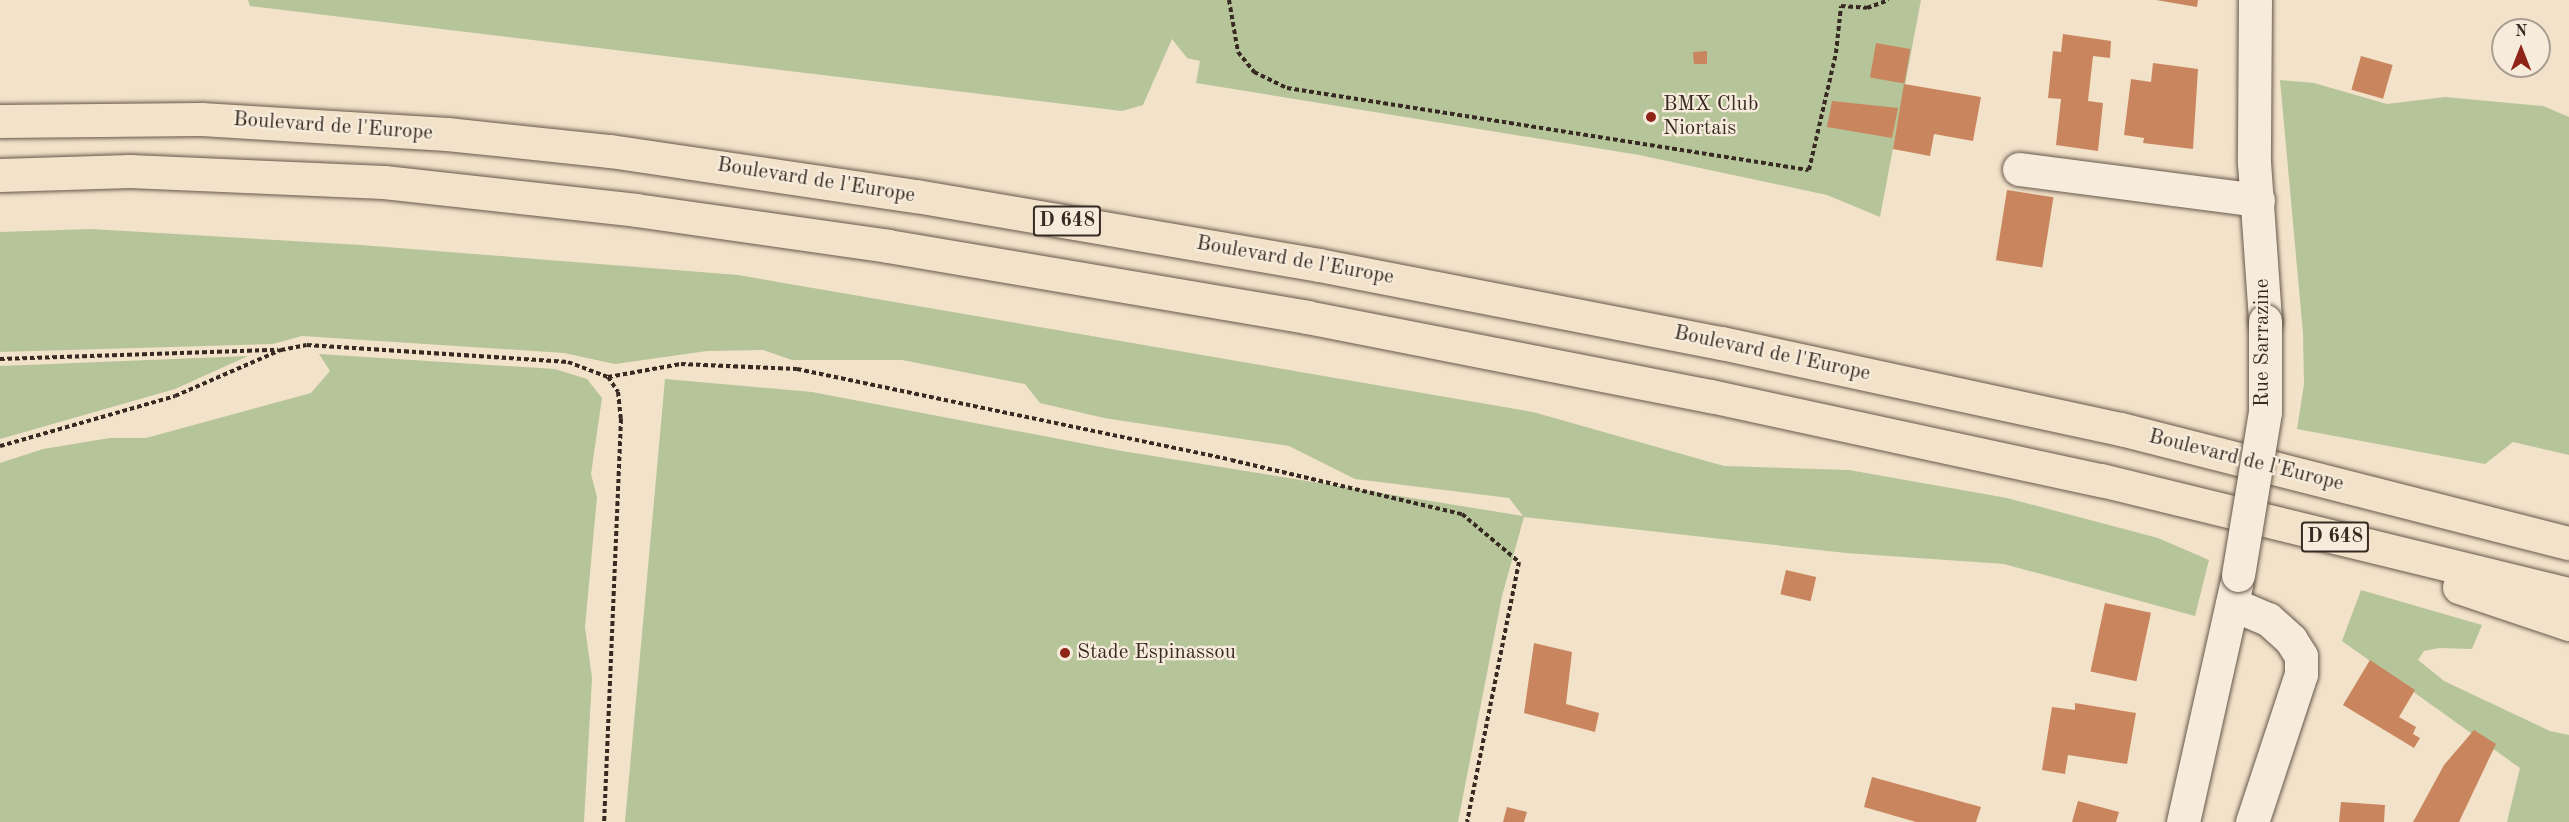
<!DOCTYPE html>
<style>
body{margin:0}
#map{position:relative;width:2569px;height:822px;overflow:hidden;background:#f2e2c9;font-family:"Old Standard TT",serif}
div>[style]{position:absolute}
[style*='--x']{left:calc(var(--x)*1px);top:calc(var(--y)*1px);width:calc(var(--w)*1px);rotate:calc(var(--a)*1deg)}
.green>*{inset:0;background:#b6c49a}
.building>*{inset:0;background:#c9865e;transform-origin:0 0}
.path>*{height:4px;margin-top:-2px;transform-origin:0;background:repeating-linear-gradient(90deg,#372a22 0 4.5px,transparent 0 7.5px)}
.roads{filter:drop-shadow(0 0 2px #66584c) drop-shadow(0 0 2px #66584c)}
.minor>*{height:33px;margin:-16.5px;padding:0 16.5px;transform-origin:16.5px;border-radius:16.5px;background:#f7ecdc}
.highway>*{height:33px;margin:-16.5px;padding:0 16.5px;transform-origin:16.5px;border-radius:16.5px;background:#f2e2c9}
.bridges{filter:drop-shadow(0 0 2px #66584c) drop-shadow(0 0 2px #66584c)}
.minor-bridge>*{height:33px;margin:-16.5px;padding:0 16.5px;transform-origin:16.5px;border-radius:16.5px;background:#f7ecdc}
.dots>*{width:16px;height:16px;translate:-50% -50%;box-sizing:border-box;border:3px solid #f7ecdc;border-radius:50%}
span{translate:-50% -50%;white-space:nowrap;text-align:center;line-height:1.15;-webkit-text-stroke:4.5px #f7ecdc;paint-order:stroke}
.shield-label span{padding:2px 4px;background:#f7ecdc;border:2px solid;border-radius:4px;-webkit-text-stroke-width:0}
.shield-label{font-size:20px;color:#372a22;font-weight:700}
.poi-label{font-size:21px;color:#372a22}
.left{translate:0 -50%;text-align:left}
.street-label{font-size:21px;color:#372a22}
.north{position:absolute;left:2491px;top:18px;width:60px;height:60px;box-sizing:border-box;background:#f7ecdc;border:2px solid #aa9e92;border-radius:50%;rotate:0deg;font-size:16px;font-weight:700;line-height:24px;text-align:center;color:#372a22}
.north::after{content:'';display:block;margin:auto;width:21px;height:27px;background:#8f2418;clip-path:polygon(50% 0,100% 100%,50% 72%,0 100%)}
</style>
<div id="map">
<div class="green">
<div style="clip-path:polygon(248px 0,1921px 0,1880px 217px,1827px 195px,1639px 155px,1196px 83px,1200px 61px,1187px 58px,1172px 39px,1143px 105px,1122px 111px,250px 6px)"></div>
<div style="clip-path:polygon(2280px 80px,2314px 83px,2387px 104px,2445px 97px,2543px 106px,2569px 117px,2569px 455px,2513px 442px,2485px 464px,2297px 429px,2304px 384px,2303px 333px)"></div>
<div style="clip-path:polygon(91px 229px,361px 245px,738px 275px,1533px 412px,1724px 466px,1849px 470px,2007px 498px,2158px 538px,2209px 560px,2195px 616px,2004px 564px,1846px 553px,1524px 517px,1502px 596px,1458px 822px,625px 822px,665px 379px,812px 392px,1122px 451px,1523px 516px,1509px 498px,1355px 479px,1289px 446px,1104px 418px,1040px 403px,1025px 384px,902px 360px,792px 360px,763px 350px,707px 351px,615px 364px,564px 353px,302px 336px,273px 344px,0 352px,0 232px)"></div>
<div style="clip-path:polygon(319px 354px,555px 369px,587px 379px,602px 398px,591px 474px,597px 497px,585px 627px,592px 678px,584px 822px,0 822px,0 463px,43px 449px,110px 438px,146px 438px,311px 393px,330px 371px)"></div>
<div style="clip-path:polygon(248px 356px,175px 389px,0 439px,0 366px)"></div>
<div style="clip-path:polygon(2361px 590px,2482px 625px,2472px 649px,2439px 648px,2424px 651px,2418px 660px,2444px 681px,2550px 731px,2569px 735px,2569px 822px,2507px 822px,2520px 768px,2342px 641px)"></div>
</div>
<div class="building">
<div style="clip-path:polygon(2156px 0,2198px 0,2197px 7px)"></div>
<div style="clip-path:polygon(2063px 34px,2111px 41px,2110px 58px,2093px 56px,2088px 101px,2103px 103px,2098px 151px,2056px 145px,2061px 99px,2048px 98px,2053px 51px,2061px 52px)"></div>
<div style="left:1876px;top:43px;width:35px;height:35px;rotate:10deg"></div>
<div style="clip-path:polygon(1707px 51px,1707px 64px,1694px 64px,1693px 52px)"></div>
<div style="left:2361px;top:56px;width:33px;height:35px;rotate:16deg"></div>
<div style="clip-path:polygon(2153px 63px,2198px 69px,2193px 149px,2143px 143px,2144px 138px,2124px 135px,2131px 79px,2151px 82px)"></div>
<div style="clip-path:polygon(1904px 84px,1981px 97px,1973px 141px,1934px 134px,1930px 156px,1893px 149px)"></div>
<div style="clip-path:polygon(1832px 101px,1898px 108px,1892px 138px,1827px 127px)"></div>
<div style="left:2007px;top:190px;width:47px;height:71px;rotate:9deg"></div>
<div style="left:1786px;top:570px;width:31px;height:25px;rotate:13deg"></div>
<div style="left:2105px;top:603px;width:47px;height:70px;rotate:12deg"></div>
<div style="clip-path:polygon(1534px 643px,1572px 652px,1566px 704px,1599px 713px,1595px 732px,1524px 713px)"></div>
<div style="clip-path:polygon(2370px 660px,2415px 690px,2399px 717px,2416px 727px,2413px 734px,2420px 738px,2414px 748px,2343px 705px)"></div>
<div style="clip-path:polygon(2075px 703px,2136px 713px,2127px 764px,2068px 755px,2065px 774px,2042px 770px,2052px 707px,2075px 710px)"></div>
<div style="clip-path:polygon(2474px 730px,2496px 744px,2459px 822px,2413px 822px,2444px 765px)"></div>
<div style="clip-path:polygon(1872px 777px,1981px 807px,1976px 822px,1916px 822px,1864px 807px)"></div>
<div style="clip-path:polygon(2078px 801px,2119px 812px,2116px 822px,2072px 822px)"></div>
<div style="clip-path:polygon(2341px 802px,2385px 805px,2384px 822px,2339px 822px)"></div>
<div style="clip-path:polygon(1507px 807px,1527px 812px,1524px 822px,1503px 822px)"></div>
</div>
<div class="path">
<div style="--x:1229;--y:0;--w:53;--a:80.2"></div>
<div style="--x:1238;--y:52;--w:26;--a:51"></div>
<div style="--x:1254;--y:72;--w:37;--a:26"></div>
<div style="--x:1287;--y:88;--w:528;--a:8.93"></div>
<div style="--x:1809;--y:170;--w:120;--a:-77"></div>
<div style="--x:1836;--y:53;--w:47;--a:-83.9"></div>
<div style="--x:1841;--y:6;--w:26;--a:4"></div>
<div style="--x:1867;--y:8;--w:23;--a:-20"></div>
<div style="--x:0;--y:359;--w:278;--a:-1.9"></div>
<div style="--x:608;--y:377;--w:74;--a:-10.1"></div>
<div style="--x:681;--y:364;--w:116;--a:2.5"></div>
<div style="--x:797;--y:369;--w:443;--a:11.8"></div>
<div style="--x:1231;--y:460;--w:237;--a:13.2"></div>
<div style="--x:1462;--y:514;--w:75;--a:40.1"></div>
<div style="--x:1519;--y:562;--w:265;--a:101.3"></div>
<div style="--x:0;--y:446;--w:182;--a:-15.9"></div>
<div style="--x:175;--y:396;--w:116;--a:-23.5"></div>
<div style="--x:281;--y:350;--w:26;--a:-11"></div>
<div style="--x:307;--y:345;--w:262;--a:3.7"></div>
<div style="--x:568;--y:362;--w:43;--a:20.6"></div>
<div style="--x:608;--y:377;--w:18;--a:56"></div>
<div style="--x:618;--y:392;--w:27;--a:84"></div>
<div style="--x:621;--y:419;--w:403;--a:92.4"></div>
</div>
<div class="roads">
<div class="minor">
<div style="--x:2255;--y:0;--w:162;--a:90.4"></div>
<div style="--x:2254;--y:162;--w:159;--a:86"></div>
<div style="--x:2019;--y:169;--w:241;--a:7.4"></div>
<div style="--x:2232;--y:604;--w:39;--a:23"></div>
<div style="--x:2268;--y:619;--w:31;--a:42"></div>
<div style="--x:2291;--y:640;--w:19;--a:58"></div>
<div style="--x:2301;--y:656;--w:18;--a:90"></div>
<div style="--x:2301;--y:674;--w:156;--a:108.3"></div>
<div style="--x:2183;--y:822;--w:244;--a:-77.4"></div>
</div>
<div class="highway">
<div style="--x:0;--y:121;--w:201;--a:-0.6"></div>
<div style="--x:201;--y:119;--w:246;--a:3.5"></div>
<div style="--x:447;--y:134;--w:164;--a:6"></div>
<div style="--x:610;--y:151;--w:309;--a:8.4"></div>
<div style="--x:916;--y:196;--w:409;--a:9.7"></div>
<div style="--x:1319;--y:265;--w:410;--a:11"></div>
<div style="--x:1722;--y:343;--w:408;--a:12.2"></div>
<div style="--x:2121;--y:429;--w:462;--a:14.3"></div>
<div style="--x:0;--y:175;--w:130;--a:-1.8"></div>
<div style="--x:130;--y:171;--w:254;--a:2.5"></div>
<div style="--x:384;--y:182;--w:254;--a:6.3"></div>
<div style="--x:636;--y:210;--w:255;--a:8.1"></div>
<div style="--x:888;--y:246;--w:425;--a:9.6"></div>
<div style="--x:1307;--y:317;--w:412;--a:11.1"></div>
<div style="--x:1711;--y:396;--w:399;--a:12.2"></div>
<div style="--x:2101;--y:480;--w:482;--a:13.7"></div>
<div style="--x:2459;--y:587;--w:116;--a:18.6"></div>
</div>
</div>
<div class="bridges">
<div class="minor-bridge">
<div style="--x:2238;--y:575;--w:165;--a:-80.6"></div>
<div style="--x:2265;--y:412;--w:91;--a:-90"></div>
</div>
</div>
<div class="dots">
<div style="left:1651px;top:117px;background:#8f2418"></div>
<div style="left:1065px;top:653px;background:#8f2418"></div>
</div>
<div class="shield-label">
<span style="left:1067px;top:221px">D 648</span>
<span style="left:2335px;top:537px">D 648</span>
</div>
<div class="poi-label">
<span class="left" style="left:1663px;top:117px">BMX Club<br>Niortais</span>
<span class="left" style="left:1077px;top:653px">Stade Espinassou</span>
</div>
<div class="street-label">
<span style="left:333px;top:127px;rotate:4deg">Boulevard de l'Europe</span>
<span style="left:816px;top:181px;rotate:9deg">Boulevard de l'Europe</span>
<span style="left:1295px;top:261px;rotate:10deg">Boulevard de l'Europe</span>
<span style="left:2263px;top:343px;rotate:-90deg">Rue Sarrazine</span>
<span style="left:1772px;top:354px;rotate:12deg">Boulevard de l'Europe</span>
<span style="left:2246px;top:461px;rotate:14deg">Boulevard de l'Europe</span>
</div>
<div class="north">N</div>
</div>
